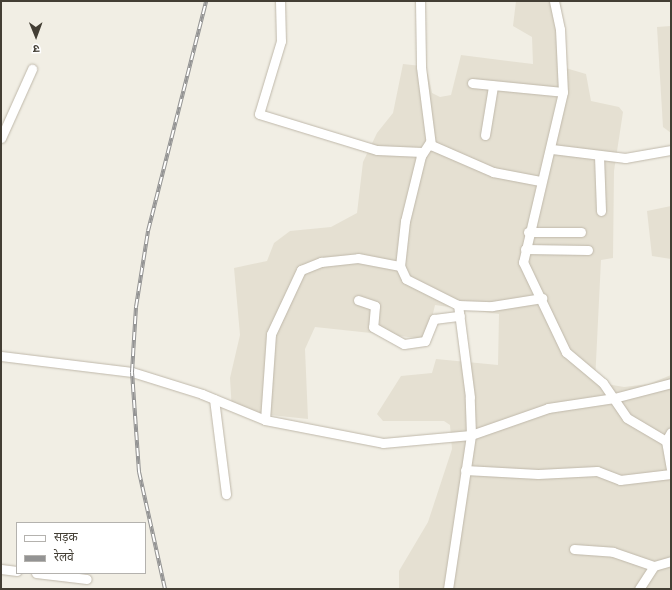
<!DOCTYPE html>
<meta charset="utf-8">
<style>
body{margin:0}
#map{position:relative;width:672px;height:590px;overflow:hidden;background:#f1eee4;font-family:Karla,"Noto Sans Devanagari",sans-serif}
div>[style]{position:absolute}
[style*='--x']{left:calc(var(--x)*1px);top:calc(var(--y)*1px);width:calc(var(--w)*1px);rotate:calc(var(--a)*1deg)}
.residential>*{inset:0;background:#e5e0d2}
.roads{filter:drop-shadow(0 0 1px #bfb8aa) drop-shadow(0 0 1px #bfb8aa)}
.minor>*{height:9px;margin:-4.5px;padding:0 4.5px;transform-origin:4.5px;border-radius:4.5px;background:#fff}
.rail>*{height:4px;margin-top:-2px;transform-origin:0;background:repeating-linear-gradient(90deg,#fff 0 8px,#939393 0 16px);box-sizing:border-box;border-block:1px solid #939393}
span{translate:-50% -50%;white-space:nowrap;text-align:center;line-height:1.15;-webkit-text-stroke:3.5px #fff;paint-order:stroke}
.frame{position:absolute;inset:0;border:2px solid #433e34;pointer-events:none}
.legend{position:absolute;left:16px;top:522px;width:130px;height:52px;box-sizing:border-box;background:#fff;border:1px solid #b4b2ae;margin:0;padding:5px 7px;list-style:none;font-size:12px;color:#433e34}
.legend li{display:flex;align-items:center;gap:8px;height:20px}
.legend b{width:20px;border:1px solid #b4b2ae}
.north{position:absolute;left:16px;top:16px;width:40px;height:40px;-webkit-text-stroke:3px #fff;paint-order:stroke;rotate:179deg;font-size:11px;font-weight:700;line-height:16px;text-align:center;color:#433e34}
.north::after{content:'';display:block;margin:auto;width:14px;height:18px;background:#433e34;clip-path:polygon(50% 0,100% 100%,50% 72%,0 100%)}
</style>
<div id="map">
<div class="residential">
<div style="clip-path:polygon(516px 1px,557px 1px,562px 67px,586px 74px,591px 101px,619px 107px,623px 112px,614px 171px,613px 258px,601px 260px,595px 382px,624px 387px,649px 384px,671px 375px,671px 589px,399px 589px,399px 571px,428px 522px,452px 449px,450px 425px,444px 421px,383px 421px,377px 414px,401px 376px,432px 373px,436px 359px,498px 365px,499px 314px,435px 305px,427px 339px,315px 327px,305px 349px,308px 419px,232px 411px,230px 378px,240px 335px,234px 268px,267px 261px,274px 243px,290px 231px,331px 227px,357px 213px,363px 162px,377px 133px,393px 113px,403px 64px,421px 66px,428px 74px,432px 93px,440px 97px,451px 95px,461px 55px,533px 64px,532px 37px,513px 26px)"></div>
<div style="clip-path:polygon(671px 26px,671px 133px,663px 127px,657px 27px)"></div>
<div style="clip-path:polygon(671px 206px,671px 259px,652px 256px,647px 211px)"></div>
</div>
<div class="roads">
<div class="minor">
<div style="--x:280;--y:1;--w:40;--a:88.6"></div>
<div style="--x:281;--y:41;--w:76;--a:106.8"></div>
<div style="--x:259;--y:114;--w:123;--a:17"></div>
<div style="--x:377;--y:150;--w:45;--a:2.5"></div>
<div style="--x:420;--y:1;--w:66;--a:89.1"></div>
<div style="--x:421;--y:67;--w:79;--a:82.7"></div>
<div style="--x:431;--y:145;--w:68;--a:23.5"></div>
<div style="--x:493;--y:172;--w:48;--a:10.8"></div>
<div style="--x:554;--y:1;--w:29;--a:78"></div>
<div style="--x:560;--y:29;--w:63;--a:87.3"></div>
<div style="--x:563;--y:92;--w:175;--a:103.2"></div>
<div style="--x:523;--y:262;--w:100;--a:64.5"></div>
<div style="--x:566;--y:352;--w:48;--a:40"></div>
<div style="--x:603;--y:383;--w:42;--a:55.6"></div>
<div style="--x:627;--y:418;--w:45;--a:30.5"></div>
<div style="--x:666;--y:441;--w:28;--a:80"></div>
<div style="--x:472;--y:83;--w:91;--a:5.6"></div>
<div style="--x:485;--y:135;--w:50;--a:-80.7"></div>
<div style="--x:1;--y:138;--w:76;--a:-65.8"></div>
<div style="--x:430;--y:142;--w:17;--a:123"></div>
<div style="--x:421;--y:156;--w:67;--a:103.8"></div>
<div style="--x:405;--y:221;--w:45;--a:96.3"></div>
<div style="--x:400;--y:266;--w:14;--a:65"></div>
<div style="--x:406;--y:279;--w:58;--a:26.6"></div>
<div style="--x:458;--y:305;--w:34;--a:2"></div>
<div style="--x:492;--y:306;--w:51;--a:-9.1"></div>
<div style="--x:552;--y:149;--w:74;--a:7"></div>
<div style="--x:625;--y:158;--w:47;--a:-9.9"></div>
<div style="--x:599;--y:156;--w:55;--a:87.9"></div>
<div style="--x:528;--y:232;--w:53;--a:0"></div>
<div style="--x:525;--y:249;--w:63;--a:0.9"></div>
<div style="--x:358;--y:300;--w:18;--a:19"></div>
<div style="--x:375;--y:306;--w:21;--a:95"></div>
<div style="--x:373;--y:327;--w:35;--a:29"></div>
<div style="--x:404;--y:344;--w:21;--a:-8"></div>
<div style="--x:425;--y:341;--w:24;--a:-68"></div>
<div style="--x:434;--y:319;--w:26;--a:-7"></div>
<div style="--x:1;--y:356;--w:132;--a:7"></div>
<div style="--x:132;--y:372;--w:73;--a:17.4"></div>
<div style="--x:202;--y:394;--w:68;--a:22.4"></div>
<div style="--x:265;--y:420;--w:120;--a:11"></div>
<div style="--x:383;--y:443;--w:88;--a:-5.2"></div>
<div style="--x:471;--y:435;--w:82;--a:-19.3"></div>
<div style="--x:548;--y:408;--w:67;--a:-8.6"></div>
<div style="--x:614;--y:398;--w:59;--a:-14.7"></div>
<div style="--x:214;--y:399;--w:96;--a:82.8"></div>
<div style="--x:265;--y:420;--w:86;--a:-86"></div>
<div style="--x:271;--y:334;--w:71;--a:-64.9"></div>
<div style="--x:301;--y:270;--w:22;--a:-22"></div>
<div style="--x:321;--y:262;--w:37;--a:-6"></div>
<div style="--x:358;--y:258;--w:43;--a:10.8"></div>
<div style="--x:666;--y:441;--w:10;--a:-61"></div>
<div style="--x:465;--y:470;--w:73;--a:3.1"></div>
<div style="--x:538;--y:474;--w:59;--a:-2.9"></div>
<div style="--x:597;--y:471;--w:25;--a:21"></div>
<div style="--x:620;--y:480;--w:51;--a:-6.7"></div>
<div style="--x:574;--y:549;--w:39;--a:4"></div>
<div style="--x:613;--y:552;--w:43;--a:18.9"></div>
<div style="--x:1;--y:569;--w:16;--a:7"></div>
<div style="--x:36;--y:573;--w:51;--a:6.7"></div>
<div style="--x:448;--y:589;--w:156;--a:-81.5"></div>
<div style="--x:471;--y:435;--w:38;--a:-92"></div>
<div style="--x:470;--y:397;--w:93;--a:-97.4"></div>
<div style="--x:639;--y:589;--w:27;--a:-57"></div>
<div style="--x:654;--y:566;--w:18;--a:-16"></div>
</div>
</div>
<div class="rail">
<div style="--x:165;--y:589;--w:120;--a:-102.5"></div>
<div style="--x:139;--y:472;--w:100;--a:-94"></div>
<div style="--x:132;--y:372;--w:65;--a:-86.5"></div>
<div style="--x:136;--y:307;--w:77;--a:-81"></div>
<div style="--x:148;--y:231;--w:237;--a:-75.8"></div>
</div>
<div class="frame"></div>
<ul class="legend">
<li><b style="height:5px;background:#fff"></b>सड़क</li>
<li><b style="height:5px;background:#939393"></b>रेलवे</li>
</ul>
<div class="north">उ</div>
</div>
